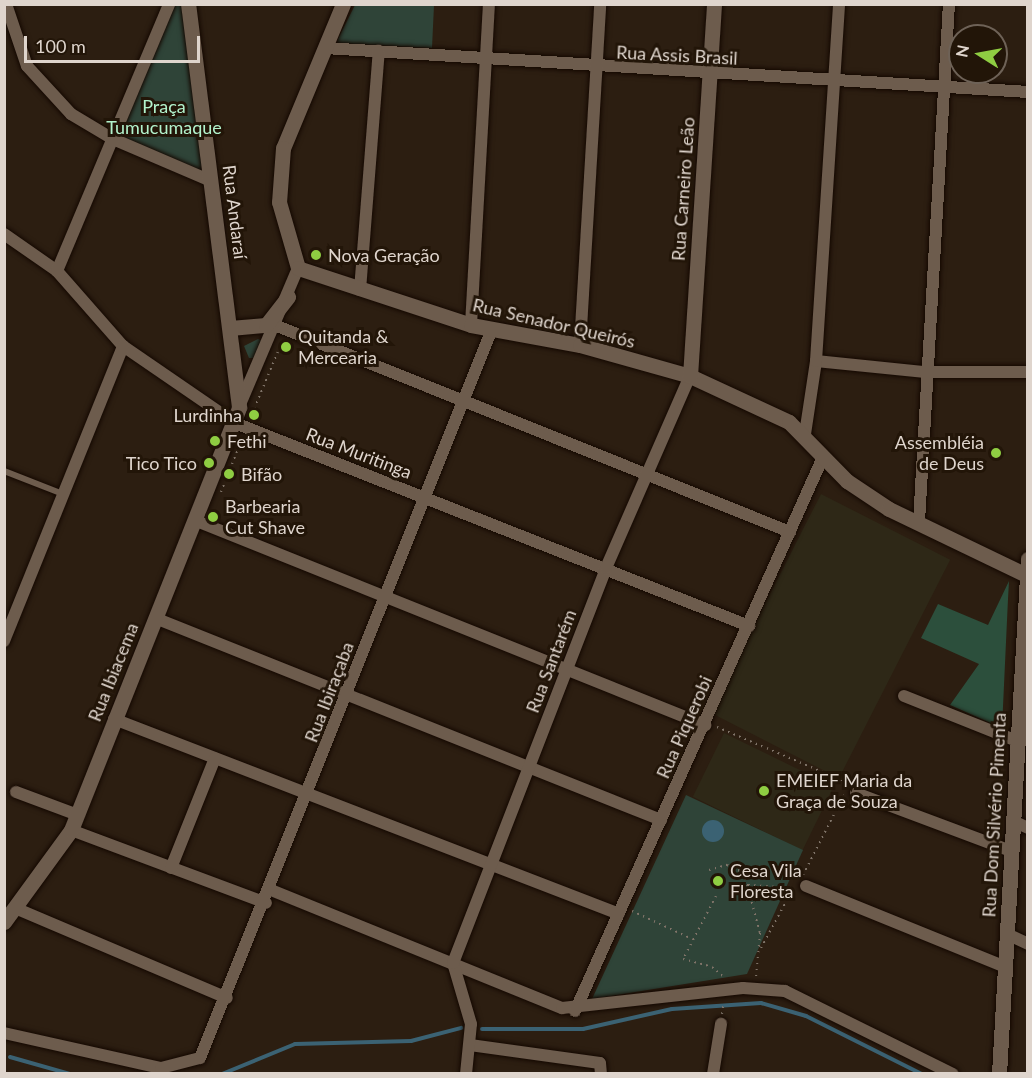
<!DOCTYPE html>
<meta charset="utf-8">
<style>
body{margin:0}
#map{position:relative;width:1032px;height:1078px;overflow:hidden;background:#2c1e11;font-family:Lato,sans-serif}
div>[style]{position:absolute}
[style*='--x']{left:calc(var(--x)*1px);top:calc(var(--y)*1px);width:calc(var(--w)*1px);rotate:calc(var(--a)*1deg)}
.education>*{inset:0;background:#2e2817;transform-origin:0 0}
.green>*{inset:0;background:#2f4438}
.forest>*{inset:0;background:#2c4f3c}
.water>*{inset:0;background:#3b6273}
.round{border-radius:50%}
.stream>*{height:4px;margin:-2px;padding:0 2px;transform-origin:2px;border-radius:2px;background:#3b6273}
.path>*{height:2px;margin-top:-1px;transform-origin:0;background:repeating-linear-gradient(90deg,#807469 0 1.5px,transparent 0 6px)}
.roads{filter:drop-shadow(0 0 2px #140800) drop-shadow(0 0 2px #140800)}
.service>*{height:6px;margin:-3px;padding:0 3px;transform-origin:3px;border-radius:3px;background:#6d5c4d}
.minor>*{height:12px;margin:-6px;padding:0 6px;transform-origin:6px;border-radius:6px;background:#6d5c4d}
.tertiary>*{height:15px;margin:-7.5px;padding:0 7.5px;transform-origin:7.5px;border-radius:7.5px;background:#6d5c4d}
.dots>*{width:16px;height:16px;translate:-50% -50%;box-sizing:border-box;border:3px solid #221508;border-radius:50%}
span{translate:-50% -50%;white-space:nowrap;text-align:center;line-height:1.15;-webkit-text-stroke:6px #221508;paint-order:stroke}
.street-label{font-size:18px;color:#dfd5cd}
.park-label{font-size:18px;color:#b2f2cc}
.poi-label{font-size:18px;color:#dfd5cd}
.left{translate:0 -50%;text-align:left}
.right{translate:-100% -50%;text-align:right}
.frame{position:absolute;inset:0;border:6px solid #dfd5cd;pointer-events:none}
.north{position:absolute;left:948px;top:24px;width:60px;height:60px;box-sizing:border-box;background:#221508;border:2px solid #6e6257;border-radius:50%;rotate:281deg;font-size:16px;font-weight:700;line-height:24px;text-align:center;color:#dfd5cd}
.north::after{content:'';display:block;margin:auto;width:21px;height:27px;background:#8fcd42;clip-path:polygon(50% 0,100% 100%,50% 72%,0 100%)}
.scale{position:absolute;left:24px;top:36px;width:176px;height:27px;box-sizing:border-box;border:3px solid #dfd5cd;border-top:0;padding-left:8px;font-size:18px;line-height:21px;white-space:nowrap;color:#dfd5cd;-webkit-text-stroke:4px #221508;paint-order:stroke}
</style>
<div id="map">
<div class="education">
<div style="left:821px;top:494px;width:145px;height:245px;rotate:27deg"></div>
<div style="left:724px;top:733px;width:122px;height:71px;rotate:26deg"></div>
</div>
<div class="green">
<div style="clip-path:polygon(174px 5px,186px 5px,204px 172px,120px 136px)"></div>
<div style="clip-path:polygon(355px 5px,434px 5px,432px 48px,336px 43px)"></div>
<div style="clip-path:polygon(258px 339px,263px 341px,256px 358px,249px 358px,244px 346px)"></div>
<div style="clip-path:polygon(686px 795px,803px 850px,747px 974px,592px 999px)"></div>
</div>
<div class="forest">
<div style="clip-path:polygon(1009px 581px,1008px 599px,1002px 728px,950px 705px,979px 664px,921px 638px,938px 604px,988px 625px)"></div>
</div>
<div class="water">
<div class="round" style="left:702px;top:820px;width:22px;height:22px"></div>
</div>
<div class="stream">
<div style="--x:482;--y:1029;--w:101;--a:0"></div>
<div style="--x:583;--y:1029;--w:91;--a:-12.7"></div>
<div style="--x:672;--y:1009;--w:89;--a:-3.9"></div>
<div style="--x:761;--y:1003;--w:47;--a:16.1"></div>
<div style="--x:806;--y:1016;--w:130;--a:26.6"></div>
<div style="--x:10;--y:1057;--w:62;--a:15.8"></div>
<div style="--x:222;--y:1074;--w:79;--a:-22.3"></div>
<div style="--x:295;--y:1044;--w:116;--a:-1.5"></div>
<div style="--x:411;--y:1041;--w:52;--a:-14.6"></div>
</div>
<div class="path">
<div style="--x:252;--y:414;--w:78;--a:-67.4"></div>
<div style="--x:221;--y:492;--w:57;--a:-68.4"></div>
<div style="--x:717;--y:727;--w:135;--a:23.1"></div>
<div style="--x:841;--y:780;--w:9;--a:54"></div>
<div style="--x:709;--y:870;--w:19;--a:-16"></div>
<div style="--x:727;--y:865;--w:19;--a:25"></div>
<div style="--x:744;--y:873;--w:62;--a:75.1"></div>
<div style="--x:760;--y:933;--w:44;--a:95.2"></div>
<div style="--x:803;--y:875;--w:90;--a:-62.9"></div>
<div style="--x:748;--y:885;--w:46;--a:3.7"></div>
<div style="--x:716;--y:896;--w:71;--a:117.6"></div>
<div style="--x:683;--y:959;--w:30;--a:15"></div>
<div style="--x:712;--y:967;--w:17;--a:40"></div>
<div style="--x:632;--y:911;--w:66;--a:25"></div>
<div style="--x:761;--y:948;--w:69;--a:-61.6"></div>
<div style="--x:722;--y:1014;--w:12;--a:-81"></div>
</div>
<div class="roads">
<div class="service">
<div style="--x:4;--y:471;--w:63;--a:21.3"></div>
</div>
<div class="minor">
<div style="--x:6;--y:4;--w:65;--a:71.3"></div>
<div style="--x:27;--y:66;--w:65;--a:47.5"></div>
<div style="--x:71;--y:114;--w:49;--a:30.8"></div>
<div style="--x:113;--y:139;--w:107;--a:23.2"></div>
<div style="--x:325;--y:48;--w:704;--a:3.58"></div>
<div style="--x:4;--y:234;--w:65;--a:34.9"></div>
<div style="--x:57;--y:271;--w:100;--a:48.7"></div>
<div style="--x:123;--y:346;--w:136;--a:34.5"></div>
<div style="--x:235;--y:423;--w:553;--a:21.55"></div>
<div style="--x:57;--y:271;--w:290;--a:-67.2"></div>
<div style="--x:360;--y:290;--w:240;--a:-85.5"></div>
<div style="--x:471;--y:325;--w:322;--a:-86.8"></div>
<div style="--x:277;--y:326;--w:553;--a:21.88"></div>
<div style="--x:580;--y:345;--w:342;--a:-86.6"></div>
<div style="--x:816;--y:361;--w:110;--a:5.8"></div>
<div style="--x:925;--y:372;--w:103;--a:0"></div>
<div style="--x:239;--y:407;--w:151;--a:-67"></div>
<div style="--x:805;--y:434;--w:74;--a:-81.4"></div>
<div style="--x:816;--y:361;--w:358;--a:-86.3"></div>
<div style="--x:194;--y:520;--w:551;--a:21.86"></div>
<div style="--x:919;--y:522;--w:519;--a:-86.69"></div>
<div style="--x:155;--y:618;--w:545;--a:21.76"></div>
<div style="--x:4;--y:641;--w:318;--a:-68"></div>
<div style="--x:904;--y:696;--w:122;--a:21.7"></div>
<div style="--x:114;--y:719;--w:541;--a:21.11"></div>
<div style="--x:16;--y:792;--w:66;--a:20.4"></div>
<div style="--x:856;--y:793;--w:165;--a:20.5"></div>
<div style="--x:1013;--y:821;--w:17;--a:25"></div>
<div style="--x:71;--y:830;--w:208;--a:20.5"></div>
<div style="--x:171;--y:868;--w:118;--a:-68.2"></div>
<div style="--x:806;--y:886;--w:215;--a:22.1"></div>
<div style="--x:271;--y:890;--w:314;--a:22.1"></div>
<div style="--x:562;--y:1008;--w:182;--a:-6.3"></div>
<div style="--x:743;--y:988;--w:42;--a:4.1"></div>
<div style="--x:785;--y:991;--w:187;--a:26.3"></div>
<div style="--x:15;--y:908;--w:230;--a:23"></div>
<div style="--x:1007;--y:934;--w:23;--a:25"></div>
<div style="--x:575;--y:1011;--w:607;--a:-65.88"></div>
<div style="--x:4;--y:1033;--w:161;--a:12.6"></div>
<div style="--x:161;--y:1068;--w:40;--a:-14.4"></div>
<div style="--x:200;--y:1058;--w:785;--a:-68.17"></div>
<div style="--x:470;--y:1045;--w:131;--a:7.9"></div>
<div style="--x:600;--y:1063;--w:11;--a:85"></div>
<div style="--x:466;--y:1074;--w:50;--a:-84.3"></div>
<div style="--x:471;--y:1024;--w:64;--a:-106.4"></div>
<div style="--x:453;--y:963;--w:424;--a:-68.8"></div>
<div style="--x:606;--y:568;--w:210;--a:-66.4"></div>
<div style="--x:713;--y:1074;--w:51;--a:-80.9"></div>
</div>
<div class="tertiary">
<div style="--x:343;--y:4;--w:156;--a:112.6"></div>
<div style="--x:283;--y:148;--w:54;--a:94.2"></div>
<div style="--x:279;--y:202;--w:69;--a:73.9"></div>
<div style="--x:298;--y:268;--w:182;--a:18.2"></div>
<div style="--x:471;--y:325;--w:111;--a:10.4"></div>
<div style="--x:580;--y:345;--w:114;--a:15.7"></div>
<div style="--x:690;--y:376;--w:109;--a:24.9"></div>
<div style="--x:789;--y:422;--w:83;--a:45.5"></div>
<div style="--x:847;--y:481;--w:50;--a:33.7"></div>
<div style="--x:889;--y:509;--w:154;--a:25.7"></div>
<div style="--x:230;--y:328;--w:36;--a:-5"></div>
<div style="--x:266;--y:325;--w:36;--a:-52"></div>
<div style="--x:690;--y:376;--w:373;--a:-86.3"></div>
<div style="--x:4;--y:922;--w:114;--a:-53.9"></div>
<div style="--x:71;--y:830;--w:455;--a:-68.3"></div>
<div style="--x:239;--y:407;--w:406;--a:-97.2"></div>
<div style="--x:999;--y:1074;--w:516;--a:-86.78"></div>
</div>
</div>
<div class="dots">
<div style="left:316px;top:255px;background:#8fcd42"></div>
<div style="left:286px;top:347px;background:#8fcd42"></div>
<div style="left:254px;top:415px;background:#8fcd42"></div>
<div style="left:215px;top:441px;background:#8fcd42"></div>
<div style="left:996px;top:453px;background:#8fcd42"></div>
<div style="left:209px;top:463px;background:#8fcd42"></div>
<div style="left:229px;top:474px;background:#8fcd42"></div>
<div style="left:213px;top:517px;background:#8fcd42"></div>
<div style="left:764px;top:791px;background:#8fcd42"></div>
<div style="left:718px;top:881px;background:#8fcd42"></div>
</div>
<div class="street-label">
<span style="left:677px;top:55px;rotate:3deg">Rua Assis Brasil</span>
<span style="left:683px;top:189px;rotate:-86deg">Rua Carneiro Leão</span>
<span style="left:235px;top:212px;rotate:83deg">Rua Andaraí</span>
<span style="left:554px;top:323px;rotate:13deg">Rua Senador Queirós</span>
<span style="left:359px;top:453px;rotate:21deg">Rua Muritinga</span>
<span style="left:551px;top:661px;rotate:-69deg">Rua Santarém</span>
<span style="left:113px;top:672px;rotate:-68deg">Rua Ibiacema</span>
<span style="left:329px;top:692px;rotate:-69deg">Rua Ibiraçaba</span>
<span style="left:684px;top:727px;rotate:-66deg">Rua Piquerobi</span>
<span style="left:994px;top:815px;rotate:-87deg">Rua Dom Silvério Pimenta</span>
</div>
<div class="park-label">
<span style="left:164px;top:117px">Praça<br>Tumucumaque</span>
</div>
<div class="poi-label">
<span class="left" style="left:328px;top:255px">Nova Geração</span>
<span class="left" style="left:298px;top:347px">Quitanda &amp;<br>Mercearia</span>
<span class="right" style="left:242px;top:415px">Lurdinha</span>
<span class="left" style="left:227px;top:441px">Fethi</span>
<span class="right" style="left:984px;top:453px">Assembléia<br>de Deus</span>
<span class="right" style="left:197px;top:463px">Tico Tico</span>
<span class="left" style="left:241px;top:474px">Bifão</span>
<span class="left" style="left:225px;top:517px">Barbearia<br>Cut Shave</span>
<span class="left" style="left:776px;top:791px">EMEIEF Maria da<br>Graça de Souza</span>
<span class="left" style="left:730px;top:881px">Cesa Vila<br>Floresta</span>
</div>
<div class="frame"></div>
<div class="north">N</div>
<div class="scale">100 m</div>
</div>
